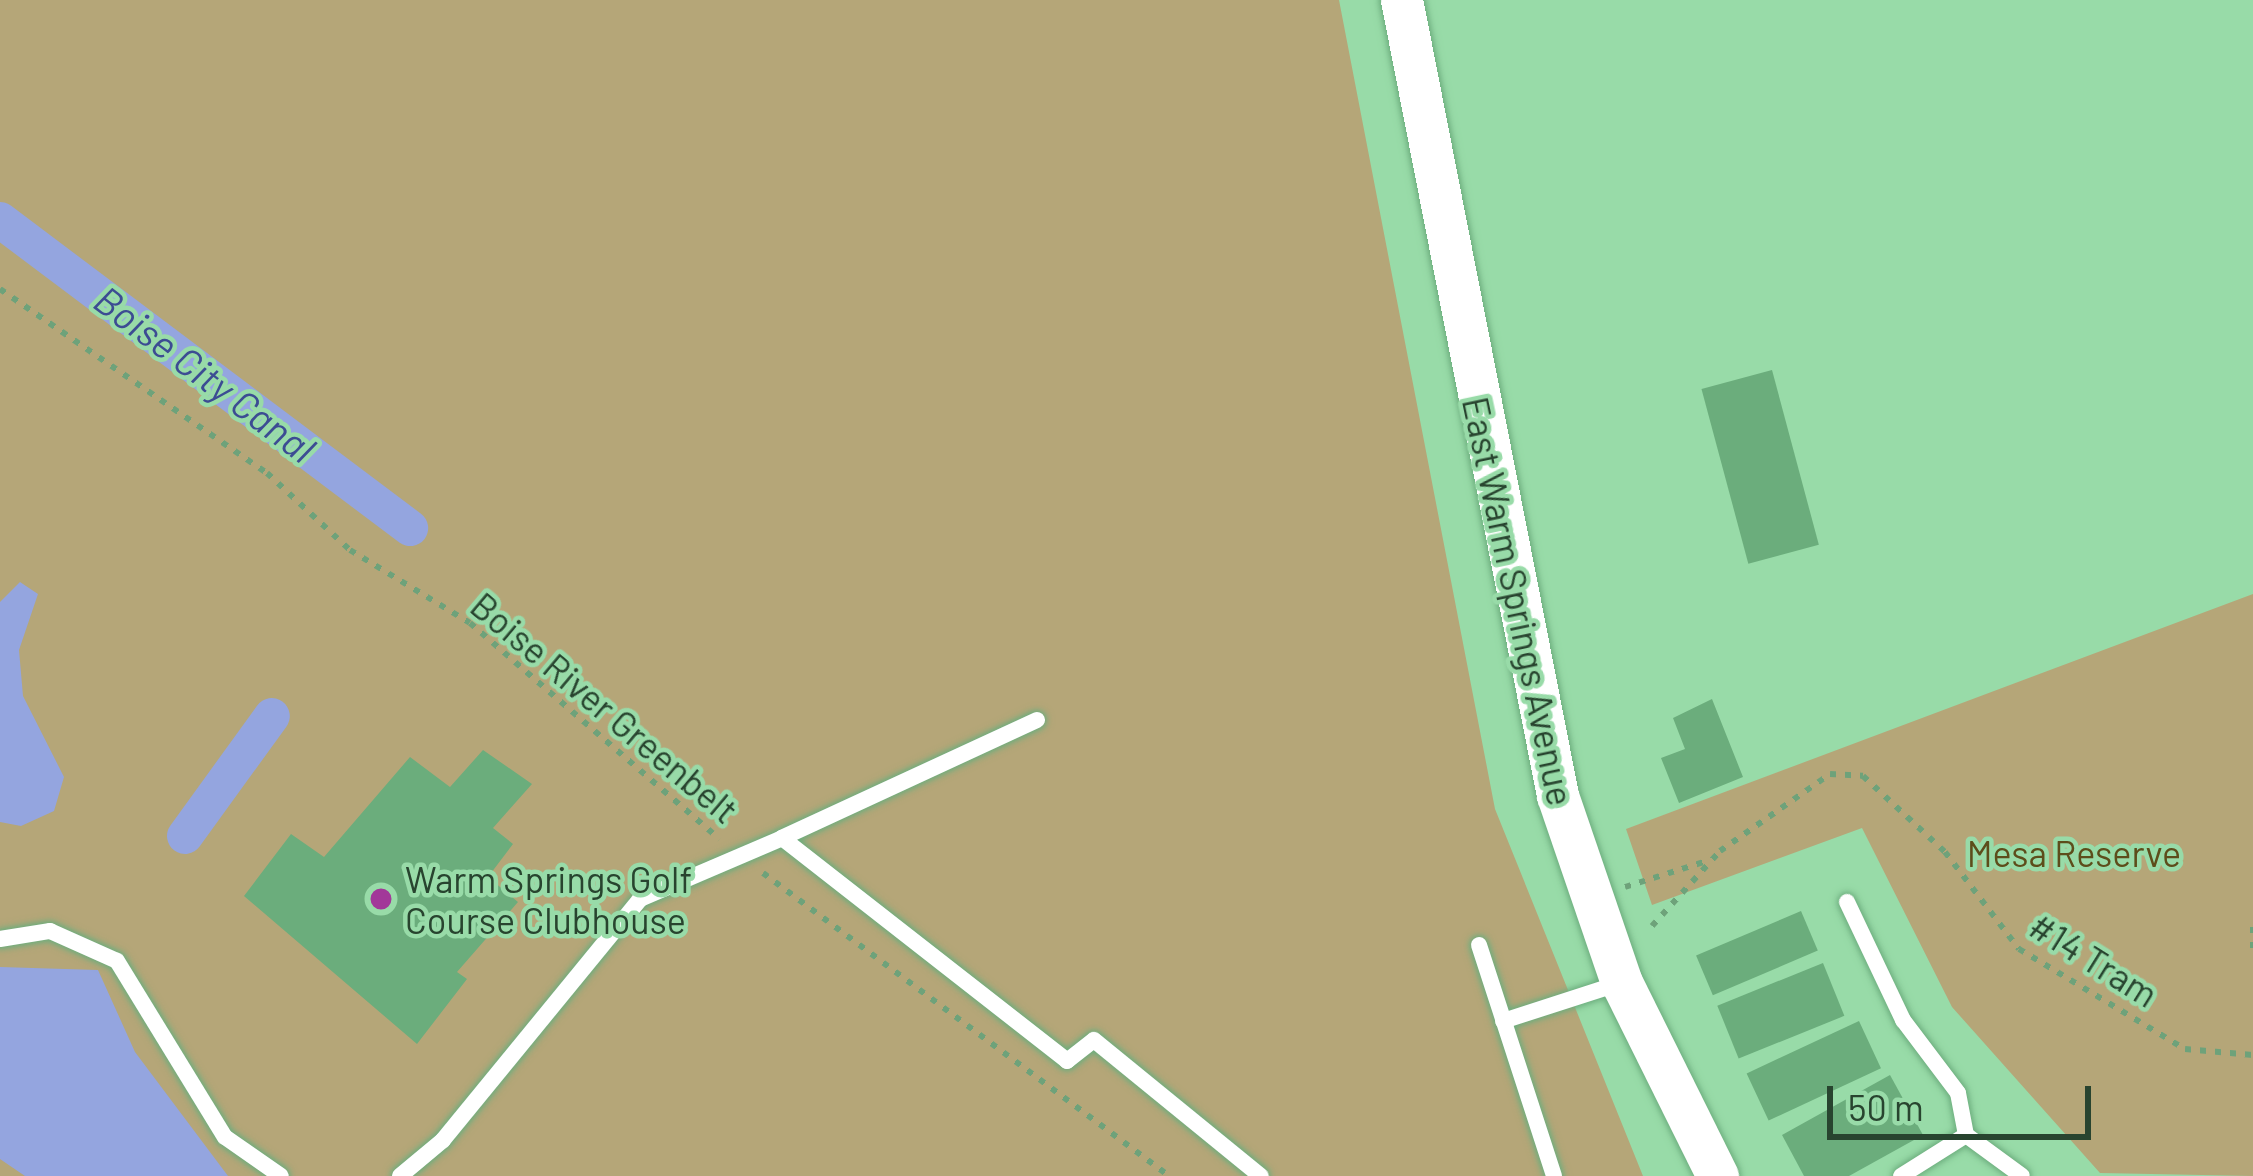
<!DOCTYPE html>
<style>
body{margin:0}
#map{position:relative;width:2253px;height:1176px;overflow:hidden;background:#98dba8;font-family:Barlow,sans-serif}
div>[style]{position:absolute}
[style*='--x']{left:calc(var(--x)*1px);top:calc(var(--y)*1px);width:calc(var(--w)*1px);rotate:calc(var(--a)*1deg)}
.green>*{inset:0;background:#b5a678}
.water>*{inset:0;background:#94a5df}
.canal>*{height:36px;margin:-18px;padding:0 18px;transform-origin:18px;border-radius:18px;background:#94a5df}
.building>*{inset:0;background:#6bad7c;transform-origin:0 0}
.path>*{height:6px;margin-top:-3px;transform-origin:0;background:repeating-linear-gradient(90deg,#6ea27a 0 6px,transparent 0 15px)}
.roads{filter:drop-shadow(0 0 3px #6cad7d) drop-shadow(0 0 3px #6cad7d)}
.service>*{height:16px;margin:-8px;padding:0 8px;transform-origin:8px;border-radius:8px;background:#fff}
.tertiary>*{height:42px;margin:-21px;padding:0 21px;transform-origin:21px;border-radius:21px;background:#fff}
.dots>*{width:33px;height:33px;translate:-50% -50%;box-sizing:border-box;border:6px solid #98dba8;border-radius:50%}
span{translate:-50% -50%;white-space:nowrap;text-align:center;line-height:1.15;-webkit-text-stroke:9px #98dba8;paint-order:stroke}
.street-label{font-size:36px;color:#28442f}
.park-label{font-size:36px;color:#5d4d1b}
.poi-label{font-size:36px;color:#28442f}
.left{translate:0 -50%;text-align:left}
.water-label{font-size:39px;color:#3c4c93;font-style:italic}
.scale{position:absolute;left:1827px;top:1086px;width:264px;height:54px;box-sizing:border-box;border:6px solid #28442f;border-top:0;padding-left:15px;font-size:36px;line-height:42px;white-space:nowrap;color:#28442f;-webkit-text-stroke:9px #98dba8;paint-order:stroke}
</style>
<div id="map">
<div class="green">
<div style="clip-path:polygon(0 0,1339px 0,1495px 809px,1643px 1176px,0 1176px)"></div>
<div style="clip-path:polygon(2253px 594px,2253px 1176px,2100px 1173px,1952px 1007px,1862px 828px,1652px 905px,1626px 829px)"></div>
</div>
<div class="water">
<div style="clip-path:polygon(20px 582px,38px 594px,19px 650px,23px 696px,64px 777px,54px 811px,21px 826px,0 822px,0 602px)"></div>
<div style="clip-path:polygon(0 967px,98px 970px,135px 1052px,228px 1176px,25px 1176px,0 1159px)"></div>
</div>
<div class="canal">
<div style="--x:0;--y:220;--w:513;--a:36.91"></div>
<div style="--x:185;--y:836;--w:148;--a:-54.1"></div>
</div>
<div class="building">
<div style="left:1772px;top:370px;width:181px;height:73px;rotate:75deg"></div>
<div style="clip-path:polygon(1712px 699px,1743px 777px,1679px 803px,1661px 758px,1685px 749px,1673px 718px)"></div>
<div style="clip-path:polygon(483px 750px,532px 784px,493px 828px,513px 844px,488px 877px,518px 902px,457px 972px,467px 979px,417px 1044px,244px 896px,291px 834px,324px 857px,410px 757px,450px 787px)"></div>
<div style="left:1801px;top:911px;width:43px;height:114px;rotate:67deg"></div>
<div style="left:1823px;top:963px;width:57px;height:114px;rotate:68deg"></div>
<div style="left:1859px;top:1021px;width:52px;height:124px;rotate:65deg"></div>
<div style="clip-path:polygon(1890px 1075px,1923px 1135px,1849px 1176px,1804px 1176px,1782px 1135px)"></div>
</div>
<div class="path">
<div style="--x:0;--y:289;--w:324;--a:34.6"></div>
<div style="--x:267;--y:473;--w:113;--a:42.9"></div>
<div style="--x:350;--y:550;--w:140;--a:31.3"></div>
<div style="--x:470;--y:623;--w:330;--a:40.9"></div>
<div style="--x:763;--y:873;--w:507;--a:36.73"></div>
<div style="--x:1625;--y:887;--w:83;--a:-17.6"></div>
<div style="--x:1652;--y:926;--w:101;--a:-47.8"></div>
<div style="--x:1720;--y:851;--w:134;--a:-35"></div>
<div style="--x:1830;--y:774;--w:33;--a:3"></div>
<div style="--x:1863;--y:776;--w:112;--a:42.8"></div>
<div style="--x:1945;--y:852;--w:122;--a:52.7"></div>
<div style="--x:2019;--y:949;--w:194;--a:31.1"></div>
<div style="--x:2185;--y:1049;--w:68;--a:5"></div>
<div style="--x:2253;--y:927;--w:28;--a:90"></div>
</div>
<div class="roads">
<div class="service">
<div style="--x:1037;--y:720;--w:281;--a:155.2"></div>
<div style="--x:782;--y:838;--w:362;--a:38"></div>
<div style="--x:1067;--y:1061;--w:34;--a:-38"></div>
<div style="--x:1094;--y:1040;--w:215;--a:39.2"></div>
<div style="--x:1847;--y:902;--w:131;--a:64.6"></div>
<div style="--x:1903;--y:1020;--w:91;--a:53"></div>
<div style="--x:1958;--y:1093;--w:43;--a:79.2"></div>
<div style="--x:1966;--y:1135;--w:69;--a:36.2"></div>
<div style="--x:0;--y:939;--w:51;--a:-9.1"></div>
<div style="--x:50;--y:931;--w:73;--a:24.1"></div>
<div style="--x:117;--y:961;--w:206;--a:58.5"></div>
<div style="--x:225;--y:1137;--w:68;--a:34.9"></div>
<div style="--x:1479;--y:945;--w:243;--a:72"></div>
<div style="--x:1503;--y:1021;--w:124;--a:-17.9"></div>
<div style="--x:400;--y:1176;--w:56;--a:-39.9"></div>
<div style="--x:443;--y:1140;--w:311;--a:-50.7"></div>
<div style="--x:640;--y:899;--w:155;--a:-23.2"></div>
<div style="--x:1901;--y:1176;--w:77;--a:-32.2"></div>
</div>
<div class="tertiary">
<div style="--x:1402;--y:0;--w:811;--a:78.91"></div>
<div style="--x:1558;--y:796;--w:198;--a:71.1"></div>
<div style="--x:1622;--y:983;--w:216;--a:63.6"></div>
</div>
</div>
<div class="dots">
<div style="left:381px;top:899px;background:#a23899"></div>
</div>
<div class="street-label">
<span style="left:1519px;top:601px;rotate:78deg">East Warm Springs Avenue</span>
<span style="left:605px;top:707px;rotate:40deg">Boise River Greenbelt</span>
<span style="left:2094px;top:959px;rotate:32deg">#14 Tram</span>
</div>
<div class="park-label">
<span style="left:2074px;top:853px">Mesa Reserve</span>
</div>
<div class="poi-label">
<span class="left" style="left:405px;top:899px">Warm Springs Golf<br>Course Clubhouse</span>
</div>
<div class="water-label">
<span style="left:205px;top:374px;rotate:37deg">Boise City Canal</span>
</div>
<div class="scale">50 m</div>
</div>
